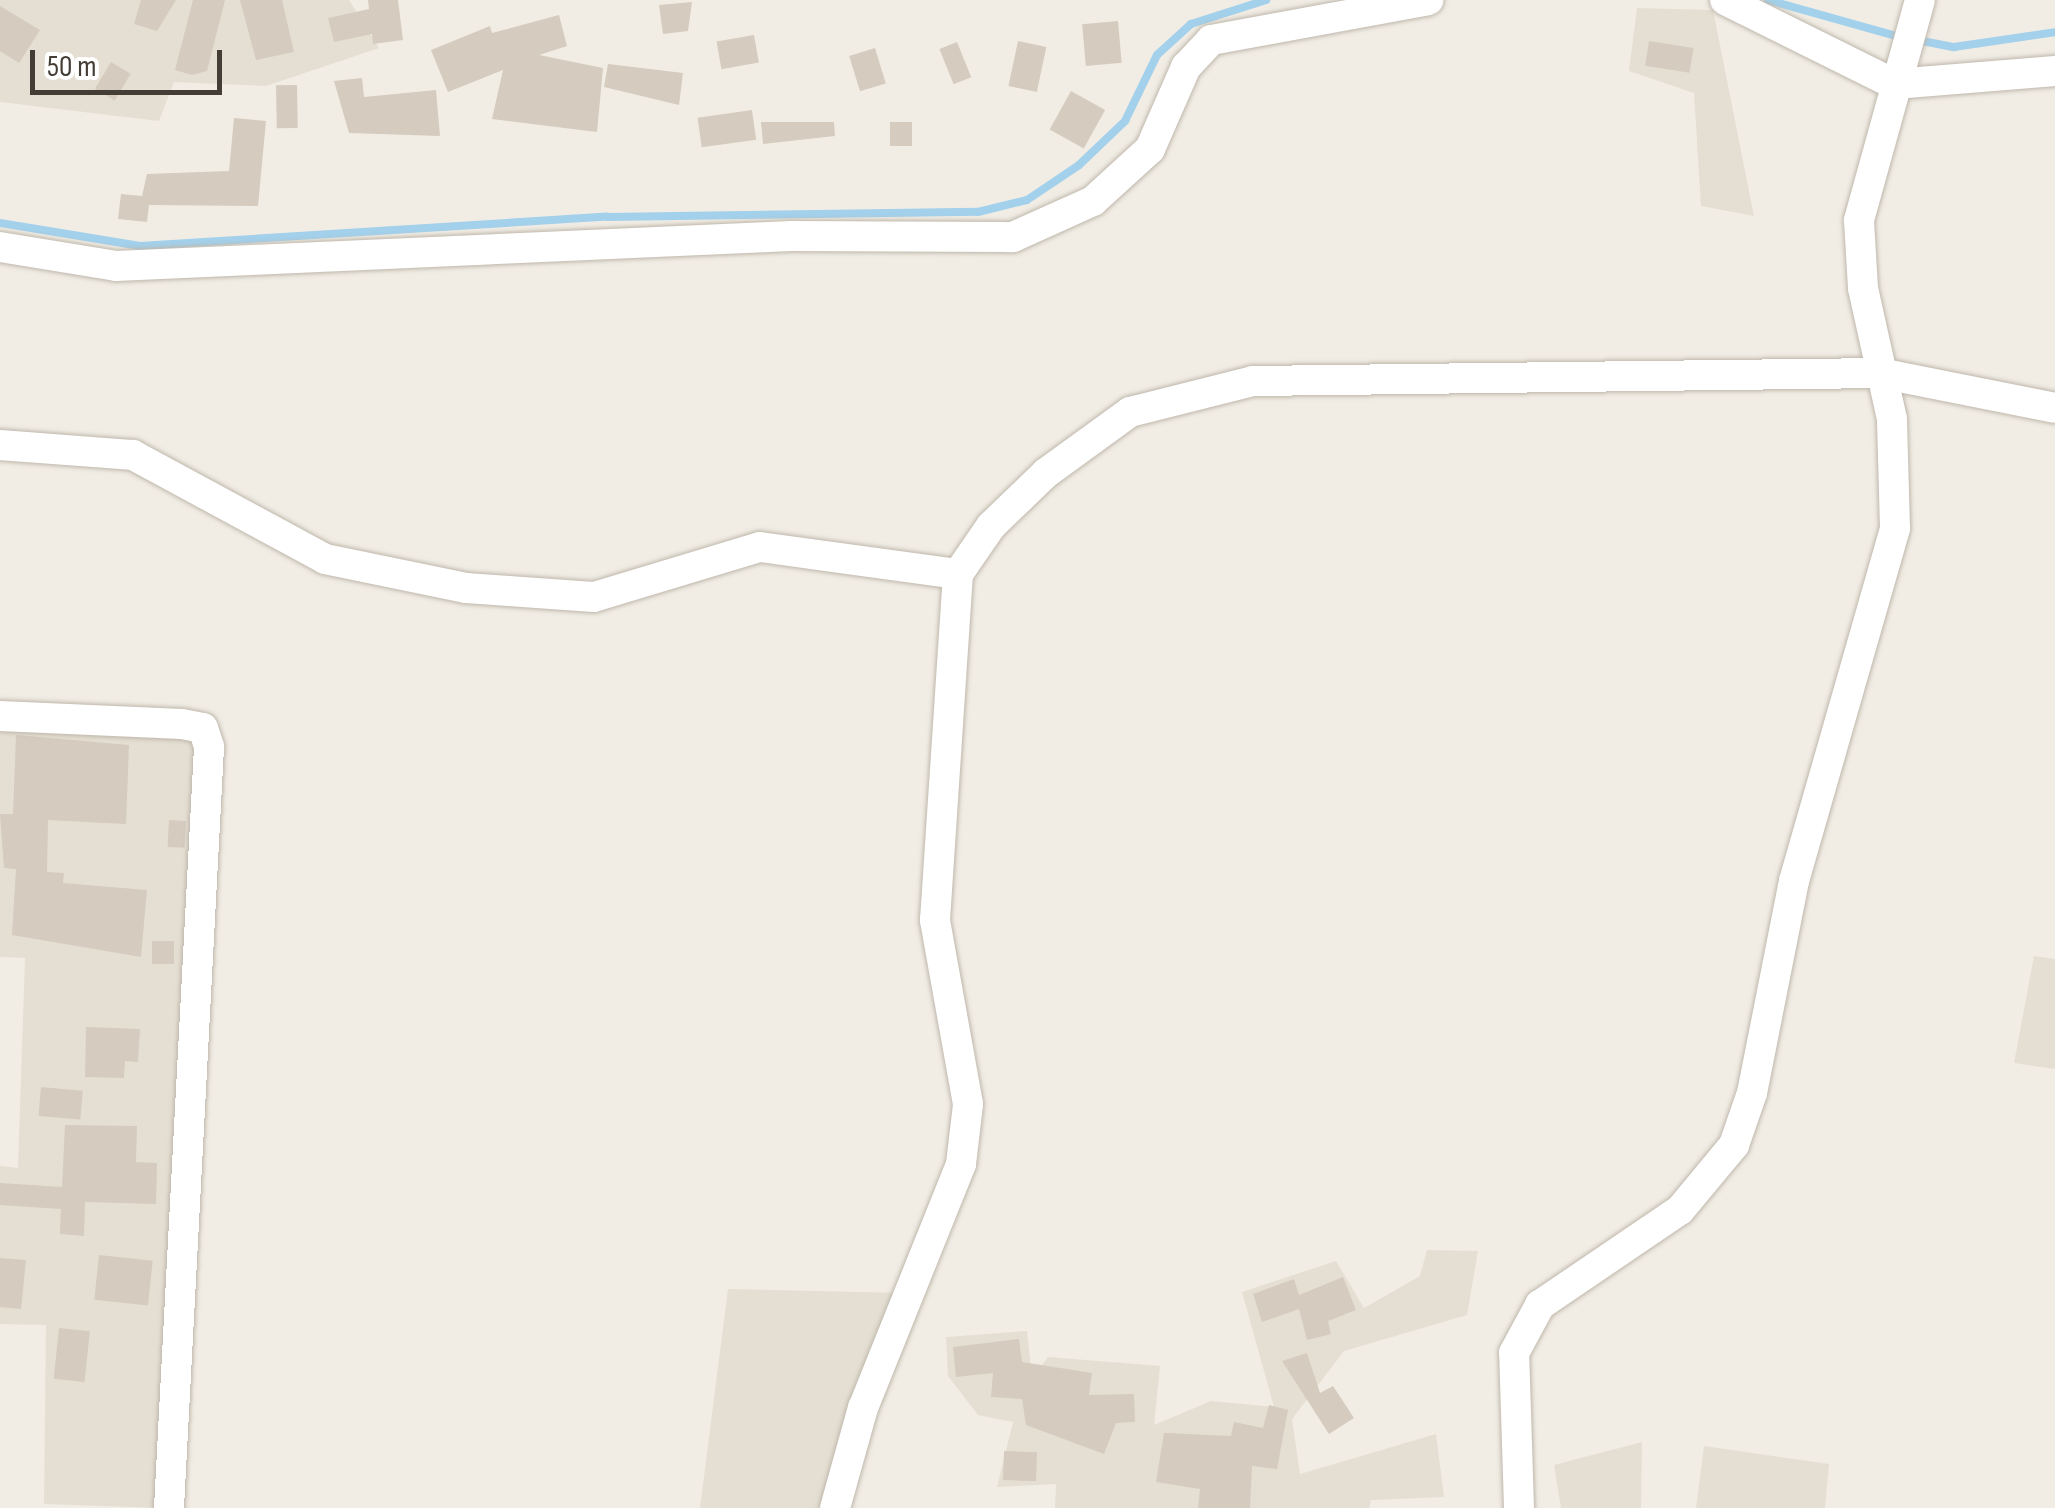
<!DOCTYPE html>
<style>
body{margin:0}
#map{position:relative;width:2055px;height:1508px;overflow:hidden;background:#f1ede5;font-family:"Sofia Sans Condensed",sans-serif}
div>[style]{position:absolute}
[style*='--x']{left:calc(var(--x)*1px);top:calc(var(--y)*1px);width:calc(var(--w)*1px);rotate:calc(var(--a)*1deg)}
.residential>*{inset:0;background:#e5dfd3}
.stream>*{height:8px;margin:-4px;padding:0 4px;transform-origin:4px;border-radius:4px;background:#a3d0eb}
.building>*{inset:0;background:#d5cbbe;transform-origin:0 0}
.roads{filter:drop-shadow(0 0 2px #bfb7ab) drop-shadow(0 0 2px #bfb7ab)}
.street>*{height:30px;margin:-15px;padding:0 15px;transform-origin:15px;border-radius:15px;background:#fff}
span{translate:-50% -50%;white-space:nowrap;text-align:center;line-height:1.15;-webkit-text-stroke:10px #fff;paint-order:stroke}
.scale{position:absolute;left:30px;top:50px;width:192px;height:45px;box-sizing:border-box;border:5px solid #433d35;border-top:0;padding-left:12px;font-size:30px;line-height:35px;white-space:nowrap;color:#433d35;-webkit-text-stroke:8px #fff;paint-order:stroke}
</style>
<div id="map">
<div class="residential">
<div style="clip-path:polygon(0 0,349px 0,379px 48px,266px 86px,174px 82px,159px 121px,0 102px)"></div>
<div style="clip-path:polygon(1637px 8px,1713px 10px,1754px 216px,1701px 206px,1694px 93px,1629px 71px)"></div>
<div style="clip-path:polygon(0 705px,197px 716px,160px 1508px,44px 1504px,46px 1325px,0 1324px,0 1166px,18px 1168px,25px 958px,0 957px)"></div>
<div style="clip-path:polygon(2034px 956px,2055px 959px,2055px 1069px,2014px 1063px)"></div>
<div style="clip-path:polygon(1427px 1250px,1478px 1251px,1467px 1315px,1344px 1351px,1292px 1419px,1300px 1474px,1436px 1434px,1444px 1497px,1371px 1500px,1369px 1508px,1055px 1508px,1056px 1484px,997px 1487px,1013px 1422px,978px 1415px,948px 1376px,946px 1337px,1027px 1331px,1032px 1378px,1048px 1357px,1160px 1366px,1154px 1425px,1211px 1401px,1274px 1407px,1242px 1292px,1336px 1261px,1364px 1308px,1420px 1276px)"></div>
<div style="clip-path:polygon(728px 1289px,901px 1293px,823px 1508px,700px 1508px)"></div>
<div style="clip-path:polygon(1642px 1442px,1641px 1508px,1561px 1508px,1554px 1465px)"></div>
<div style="clip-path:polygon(1704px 1446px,1829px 1464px,1825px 1508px,1696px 1508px)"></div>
</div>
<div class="stream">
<div style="--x:1768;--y:0;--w:140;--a:15.7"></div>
<div style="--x:1917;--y:40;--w:38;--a:11"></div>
<div style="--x:1954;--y:47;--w:102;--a:-8.4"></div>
<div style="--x:0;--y:223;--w:142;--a:9.3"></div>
<div style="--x:140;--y:246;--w:468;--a:-3.6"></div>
<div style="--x:607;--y:217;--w:371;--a:-0.8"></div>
<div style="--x:978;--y:212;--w:50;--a:-13.8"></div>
<div style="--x:1027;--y:200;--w:63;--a:-33.9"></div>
<div style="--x:1079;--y:165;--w:64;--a:-43.7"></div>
<div style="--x:1125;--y:121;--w:73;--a:-64.1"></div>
<div style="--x:1157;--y:55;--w:46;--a:-42.4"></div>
<div style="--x:1191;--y:24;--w:79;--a:-17.7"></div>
</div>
<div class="building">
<div style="clip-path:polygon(141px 0,176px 0,157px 31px,134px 24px)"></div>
<div style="clip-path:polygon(193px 0,225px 0,207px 71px,192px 75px,175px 70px)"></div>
<div style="clip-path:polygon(240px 0,282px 0,294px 52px,256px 60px)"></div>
<div style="clip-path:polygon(368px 0,398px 0,403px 40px,373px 44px,372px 34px,334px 42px,328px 18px,369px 9px)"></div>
<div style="clip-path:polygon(692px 2px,688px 31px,663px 34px,659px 5px)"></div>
<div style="clip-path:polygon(0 6px,40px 30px,19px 63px,0 51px)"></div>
<div style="clip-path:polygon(559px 15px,567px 46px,539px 55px,603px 68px,597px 132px,492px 119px,503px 70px,448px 92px,431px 50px,490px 26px,492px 33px)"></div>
<div style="left:1118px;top:21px;width:42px;height:36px;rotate:85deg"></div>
<div style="left:754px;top:35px;width:28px;height:38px;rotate:80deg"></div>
<div style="left:1018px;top:41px;width:29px;height:46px;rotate:12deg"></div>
<div style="left:1649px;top:41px;width:45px;height:25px;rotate:9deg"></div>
<div style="left:957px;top:42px;width:38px;height:19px;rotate:68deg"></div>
<div style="left:875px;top:48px;width:37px;height:27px;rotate:73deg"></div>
<div style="left:111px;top:62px;width:23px;height:31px;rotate:31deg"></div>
<div style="clip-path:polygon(608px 64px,683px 73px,679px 105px,604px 87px)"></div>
<div style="clip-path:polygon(362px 78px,364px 97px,436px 90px,440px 136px,349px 133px,334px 81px)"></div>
<div style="left:297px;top:85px;width:43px;height:21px;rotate:89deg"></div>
<div style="left:1071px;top:91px;width:39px;height:44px;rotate:29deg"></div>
<div style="left:752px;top:110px;width:30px;height:55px;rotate:82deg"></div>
<div style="clip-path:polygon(234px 118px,266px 121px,258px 206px,149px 205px,147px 222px,118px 219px,121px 194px,142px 196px,147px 174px,229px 171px)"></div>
<div style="clip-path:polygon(761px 122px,834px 122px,835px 136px,763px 144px)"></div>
<div style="left:890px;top:122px;width:22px;height:24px"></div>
<div style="clip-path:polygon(16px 735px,129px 745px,126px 824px,48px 820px,47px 872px,64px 873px,63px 883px,147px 890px,141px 957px,12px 935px,16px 869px,4px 868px,0 814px,13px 814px)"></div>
<div style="left:169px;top:820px;width:17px;height:27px;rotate:3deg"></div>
<div style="left:174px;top:941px;width:23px;height:22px;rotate:90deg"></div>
<div style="clip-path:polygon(86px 1027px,140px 1029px,138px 1062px,125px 1061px,124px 1078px,85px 1077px)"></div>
<div style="left:41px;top:1087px;width:42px;height:29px;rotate:5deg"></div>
<div style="clip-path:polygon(65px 1125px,137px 1126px,136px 1162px,157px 1163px,156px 1204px,85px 1202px,84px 1236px,60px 1234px,61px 1209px,0 1205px,0 1183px,62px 1187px)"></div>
<div style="left:99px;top:1255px;width:54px;height:45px;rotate:6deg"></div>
<div style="clip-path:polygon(0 1258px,26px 1260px,21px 1309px,0 1307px)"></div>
<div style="clip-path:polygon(1343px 1277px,1356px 1310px,1328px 1321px,1331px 1334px,1307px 1340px,1299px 1309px,1262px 1322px,1253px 1294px,1294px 1279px,1299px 1295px)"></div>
<div style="left:59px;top:1328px;width:31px;height:51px;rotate:6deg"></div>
<div style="clip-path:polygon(1019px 1339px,1022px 1362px,1092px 1373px,1089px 1395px,1134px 1394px,1135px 1422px,1116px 1423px,1104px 1454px,1026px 1425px,1022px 1399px,991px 1397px,993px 1373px,956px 1377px,953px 1347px)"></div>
<div style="clip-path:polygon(1307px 1353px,1320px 1393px,1333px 1386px,1354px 1418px,1329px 1434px,1282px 1361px)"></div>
<div style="clip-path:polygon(1269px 1405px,1288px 1410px,1277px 1469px,1252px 1466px,1250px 1508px,1198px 1508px,1200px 1489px,1156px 1482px,1164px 1433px,1231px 1436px,1234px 1422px,1263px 1428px)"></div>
<div style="left:1004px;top:1451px;width:33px;height:29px;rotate:2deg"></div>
</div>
<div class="roads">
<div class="street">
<div style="--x:1725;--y:0;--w:189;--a:26.4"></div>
<div style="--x:1894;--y:84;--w:162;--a:-4.6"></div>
<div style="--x:0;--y:247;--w:118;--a:9.3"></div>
<div style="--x:116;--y:266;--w:676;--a:-2.54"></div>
<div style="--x:791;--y:236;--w:222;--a:0.3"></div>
<div style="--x:1013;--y:237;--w:88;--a:-24.2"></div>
<div style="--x:1093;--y:201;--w:77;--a:-42.4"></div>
<div style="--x:1150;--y:149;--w:90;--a:-66.3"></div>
<div style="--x:1186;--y:67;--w:37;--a:-47"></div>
<div style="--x:1211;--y:40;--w:221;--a:-10.4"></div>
<div style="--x:0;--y:445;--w:133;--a:4.3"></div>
<div style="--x:133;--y:455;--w:218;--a:28.4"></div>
<div style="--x:325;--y:559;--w:144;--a:11.6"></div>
<div style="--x:466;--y:588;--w:128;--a:4"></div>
<div style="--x:594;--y:597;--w:173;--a:-16.8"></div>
<div style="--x:760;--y:547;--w:200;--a:7.8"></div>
<div style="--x:0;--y:716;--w:182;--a:2.5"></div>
<div style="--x:182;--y:724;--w:21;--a:11"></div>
<div style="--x:203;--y:728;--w:20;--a:72"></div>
<div style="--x:209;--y:747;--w:762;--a:93.01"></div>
<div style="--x:835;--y:1508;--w:104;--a:-74.4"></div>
<div style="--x:863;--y:1408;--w:263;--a:-68.1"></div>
<div style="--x:961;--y:1164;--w:60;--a:-83.3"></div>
<div style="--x:968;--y:1104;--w:187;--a:-100.2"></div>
<div style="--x:935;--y:920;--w:347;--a:-86.2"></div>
<div style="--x:958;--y:574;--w:58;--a:-55.5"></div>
<div style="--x:991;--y:526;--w:76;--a:-43.9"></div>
<div style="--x:1046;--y:473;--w:104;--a:-36"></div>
<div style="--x:1130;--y:412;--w:127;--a:-14.1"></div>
<div style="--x:1253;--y:381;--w:626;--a:-0.73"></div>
<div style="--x:1879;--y:373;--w:179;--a:11.2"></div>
<div style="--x:1519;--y:1508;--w:155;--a:-91.8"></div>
<div style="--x:1514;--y:1353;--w:55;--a:-61.6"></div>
<div style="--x:1540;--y:1305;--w:169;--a:-34.2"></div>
<div style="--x:1680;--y:1210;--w:85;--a:-50.3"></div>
<div style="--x:1734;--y:1145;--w:55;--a:-70.9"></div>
<div style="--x:1752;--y:1093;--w:216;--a:-78.8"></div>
<div style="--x:1794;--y:881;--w:367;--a:-74"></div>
<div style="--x:1895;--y:528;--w:109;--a:-91.6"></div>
<div style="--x:1892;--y:419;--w:134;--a:-102.5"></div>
<div style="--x:1863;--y:288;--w:68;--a:-93.4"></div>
<div style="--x:1859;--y:220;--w:228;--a:-74.5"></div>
</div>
</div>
<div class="scale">50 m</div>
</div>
